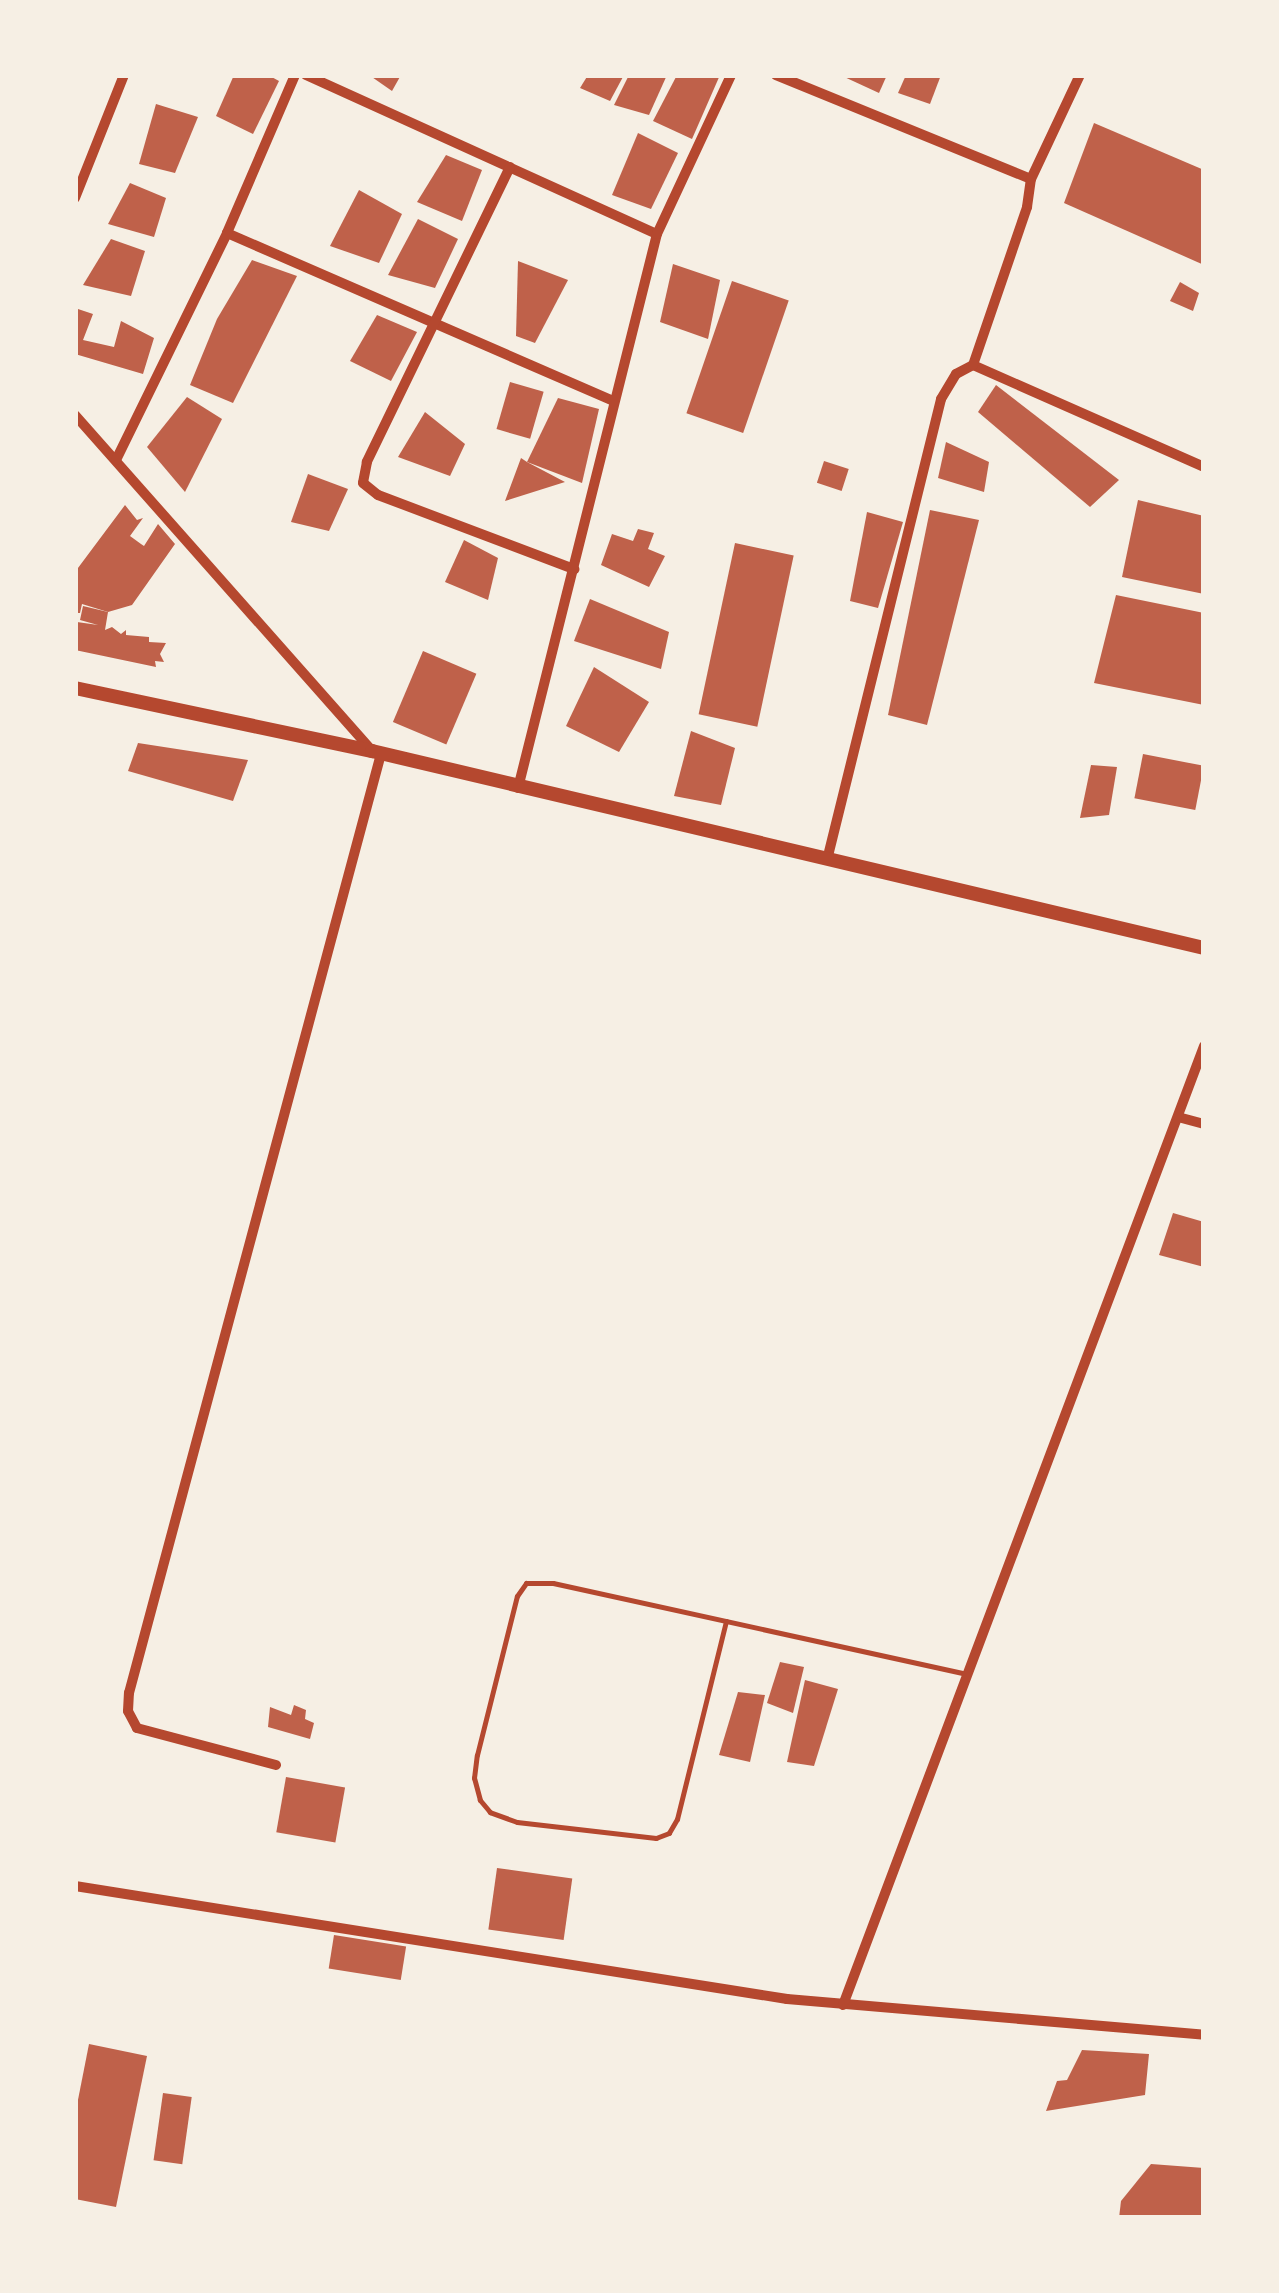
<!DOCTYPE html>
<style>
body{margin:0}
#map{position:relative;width:1279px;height:2293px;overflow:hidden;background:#f6efe4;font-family:"Alegreya Sans",sans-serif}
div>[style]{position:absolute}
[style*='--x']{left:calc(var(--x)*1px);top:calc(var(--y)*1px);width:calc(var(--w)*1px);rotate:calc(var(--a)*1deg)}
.building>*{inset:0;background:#bf614a;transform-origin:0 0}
.service>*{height:5px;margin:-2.5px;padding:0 2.5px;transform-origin:2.5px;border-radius:2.5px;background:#b5482f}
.minor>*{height:10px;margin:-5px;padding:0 5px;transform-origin:5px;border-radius:5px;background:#b5482f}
.tertiary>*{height:14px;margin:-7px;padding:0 7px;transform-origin:7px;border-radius:7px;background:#b5482f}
span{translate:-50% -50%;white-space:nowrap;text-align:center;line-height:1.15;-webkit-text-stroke:10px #f6efe4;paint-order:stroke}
.frame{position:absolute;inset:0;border:78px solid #f6efe4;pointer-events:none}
</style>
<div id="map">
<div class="building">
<div style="clip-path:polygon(234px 75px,268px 75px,279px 81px,253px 134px,216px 116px)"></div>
<div style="clip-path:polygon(369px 75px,401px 75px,392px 91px)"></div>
<div style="clip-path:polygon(588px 75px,624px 75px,610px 101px,580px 88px)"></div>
<div style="clip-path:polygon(629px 75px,667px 75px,649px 115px,614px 105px)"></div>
<div style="clip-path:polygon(677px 75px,720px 75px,692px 139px,653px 121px)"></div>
<div style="clip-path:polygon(840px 75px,887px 75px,879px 93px)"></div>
<div style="clip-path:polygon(906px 75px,941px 75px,930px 104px,898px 93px)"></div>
<div style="clip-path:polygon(156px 104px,198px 117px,175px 173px,139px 164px)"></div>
<div style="clip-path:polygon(1094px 123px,1204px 170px,1204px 265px,1064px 203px)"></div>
<div style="clip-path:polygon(638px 133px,678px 153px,651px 209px,612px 195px)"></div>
<div style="clip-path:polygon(446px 155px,482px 170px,462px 221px,417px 202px)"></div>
<div style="clip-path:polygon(130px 183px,166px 198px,154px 237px,108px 224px)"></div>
<div style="clip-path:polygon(359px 190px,402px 214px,379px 263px,330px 246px)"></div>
<div style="clip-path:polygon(418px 219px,458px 239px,435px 288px,388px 275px)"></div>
<div style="clip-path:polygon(111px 239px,145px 251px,131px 296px,83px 285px)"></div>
<div style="clip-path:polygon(252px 260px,297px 276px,233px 403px,190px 385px,217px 319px)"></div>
<div style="clip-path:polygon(518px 261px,568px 280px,535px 343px,516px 336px)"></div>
<div style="clip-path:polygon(673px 264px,720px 280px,708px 339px,660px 322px)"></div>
<div style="left:732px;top:281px;width:60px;height:140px;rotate:19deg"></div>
<div style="clip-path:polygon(1180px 282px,1199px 293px,1193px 311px,1170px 301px)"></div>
<div style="clip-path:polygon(75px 308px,93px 314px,83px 340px,114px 347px,121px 321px,154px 338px,143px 374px,75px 354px)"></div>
<div style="clip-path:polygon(377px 315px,417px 332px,391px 381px,350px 361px)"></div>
<div style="left:510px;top:382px;width:35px;height:49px;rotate:16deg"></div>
<div style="clip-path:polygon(996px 385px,1119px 480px,1090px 507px,978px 412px)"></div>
<div style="clip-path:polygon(187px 397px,222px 419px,185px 492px,147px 447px)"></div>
<div style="clip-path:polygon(558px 398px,599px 409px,582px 483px,527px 462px)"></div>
<div style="clip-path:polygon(425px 412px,465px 444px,450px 476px,398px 457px)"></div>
<div style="clip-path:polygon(946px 442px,989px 462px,984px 492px,938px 478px)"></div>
<div style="clip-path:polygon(521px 458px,527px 462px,565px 482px,505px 501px)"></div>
<div style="left:824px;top:461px;width:26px;height:23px;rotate:18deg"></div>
<div style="clip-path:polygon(308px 474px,348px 489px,329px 531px,291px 522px)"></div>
<div style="clip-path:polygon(1138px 500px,1204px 516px,1204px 594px,1122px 577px)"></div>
<div style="clip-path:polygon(125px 505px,137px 520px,143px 518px,130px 536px,141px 544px,144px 546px,158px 524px,175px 544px,132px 605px,108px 612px,82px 604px,80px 613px,75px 613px,75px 572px)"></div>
<div style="clip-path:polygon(930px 510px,979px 520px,927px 725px,888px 715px)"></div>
<div style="clip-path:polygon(867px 512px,903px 522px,878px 608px,850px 601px)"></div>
<div style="clip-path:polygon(638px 529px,654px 533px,648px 549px,665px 556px,649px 587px,601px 565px,612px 534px,633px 541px)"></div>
<div style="clip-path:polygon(464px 540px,498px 558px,488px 600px,445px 582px)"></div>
<div style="left:735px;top:543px;width:60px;height:175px;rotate:12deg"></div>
<div style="clip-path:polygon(1116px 595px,1204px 613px,1204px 705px,1094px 683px)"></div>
<div style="clip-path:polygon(590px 599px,669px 632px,661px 669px,574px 641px)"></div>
<div style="clip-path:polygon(83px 606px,108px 612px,105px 630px,112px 627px,121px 634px,126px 630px,126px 635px,149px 637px,149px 642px,166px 643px,160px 654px,164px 662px,155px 661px,156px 667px,75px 650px,77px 622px,98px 625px,80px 620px)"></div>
<div style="left:423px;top:651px;width:58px;height:77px;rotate:23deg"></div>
<div style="clip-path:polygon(594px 667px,649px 702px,619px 752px,566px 726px)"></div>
<div style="clip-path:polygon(691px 731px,735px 748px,721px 805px,674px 796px)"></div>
<div style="clip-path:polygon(138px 743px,248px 760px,233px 801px,128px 771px)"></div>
<div style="left:1143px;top:754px;width:62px;height:45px;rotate:11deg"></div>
<div style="clip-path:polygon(1091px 765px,1117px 767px,1109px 815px,1080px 818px)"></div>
<div style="clip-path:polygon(1173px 1213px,1204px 1222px,1204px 1267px,1159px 1255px)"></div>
<div style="clip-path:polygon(780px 1662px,804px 1667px,793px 1713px,767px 1703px)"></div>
<div style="clip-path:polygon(805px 1680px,838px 1689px,814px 1766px,787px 1762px)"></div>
<div style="clip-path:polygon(738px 1692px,765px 1695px,750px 1762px,719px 1755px)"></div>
<div style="clip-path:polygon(294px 1705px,306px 1710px,305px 1719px,314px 1723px,310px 1739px,268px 1727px,270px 1707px,291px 1715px)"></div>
<div style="left:286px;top:1777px;width:60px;height:56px;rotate:10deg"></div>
<div style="left:497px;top:1868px;width:76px;height:62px;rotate:8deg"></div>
<div style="left:334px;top:1935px;width:73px;height:34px;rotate:9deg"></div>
<div style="clip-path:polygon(89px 2044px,147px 2056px,116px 2207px,75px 2199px,75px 2115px)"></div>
<div style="clip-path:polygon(1082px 2050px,1149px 2054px,1145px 2095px,1046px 2111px,1057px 2081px,1067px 2080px)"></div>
<div style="left:163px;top:2093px;width:29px;height:68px;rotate:8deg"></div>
<div style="clip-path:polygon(1151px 2164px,1204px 2168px,1204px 2218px,1119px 2218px,1121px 2201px)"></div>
</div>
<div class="service">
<div style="--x:726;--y:1621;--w:204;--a:103.9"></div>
<div style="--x:677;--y:1819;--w:16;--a:120"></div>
<div style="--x:669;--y:1833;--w:14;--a:159"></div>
<div style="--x:656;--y:1838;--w:140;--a:-173.4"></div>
<div style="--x:517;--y:1822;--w:29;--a:-160"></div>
<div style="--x:490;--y:1812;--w:16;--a:-130"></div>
<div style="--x:480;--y:1800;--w:23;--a:-105"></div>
<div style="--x:474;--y:1778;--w:23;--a:-83"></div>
<div style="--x:477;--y:1755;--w:164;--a:-75.9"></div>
<div style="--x:517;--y:1596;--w:16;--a:-55"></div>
<div style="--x:526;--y:1583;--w:27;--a:0"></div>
<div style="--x:553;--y:1583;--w:425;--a:12.4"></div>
</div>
<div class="minor">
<div style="--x:295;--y:75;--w:172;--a:113.3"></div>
<div style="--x:227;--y:233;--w:422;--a:23.5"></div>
<div style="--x:306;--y:75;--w:385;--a:24.4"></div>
<div style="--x:776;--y:75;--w:275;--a:22.2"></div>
<div style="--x:510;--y:167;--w:328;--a:115.9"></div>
<div style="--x:367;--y:462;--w:21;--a:101"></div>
<div style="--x:363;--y:483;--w:19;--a:39"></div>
<div style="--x:378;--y:495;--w:210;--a:20.7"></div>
<div style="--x:75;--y:198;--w:132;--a:-68.3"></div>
<div style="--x:973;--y:365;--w:253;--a:23.8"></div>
<div style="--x:75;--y:415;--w:448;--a:48.5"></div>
<div style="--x:116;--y:460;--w:253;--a:-63.9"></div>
<div style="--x:518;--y:788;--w:571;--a:-75.92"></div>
<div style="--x:657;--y:234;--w:175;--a:-65"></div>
<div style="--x:827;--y:860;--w:475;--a:-76.1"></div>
<div style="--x:941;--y:399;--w:29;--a:-59"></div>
<div style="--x:956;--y:374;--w:19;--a:-28"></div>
<div style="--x:973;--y:365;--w:167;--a:-71.1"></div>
<div style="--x:1027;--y:207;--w:28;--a:-82"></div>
<div style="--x:1031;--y:179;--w:115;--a:-64.8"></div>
<div style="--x:1178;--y:1117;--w:27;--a:15"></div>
<div style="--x:276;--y:1765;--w:144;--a:-165.1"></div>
<div style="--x:137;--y:1728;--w:19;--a:-118"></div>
<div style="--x:128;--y:1711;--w:18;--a:-87"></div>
<div style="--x:129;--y:1693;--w:972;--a:-74.98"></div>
<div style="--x:75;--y:1886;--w:721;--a:9.02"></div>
<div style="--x:787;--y:1999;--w:419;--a:4.9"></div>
<div style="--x:843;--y:2005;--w:1025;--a:-69.37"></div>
</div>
<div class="tertiary">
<div style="--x:75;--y:688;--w:304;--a:12"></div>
<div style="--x:372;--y:751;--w:855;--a:13.32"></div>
</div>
<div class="frame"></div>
</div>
